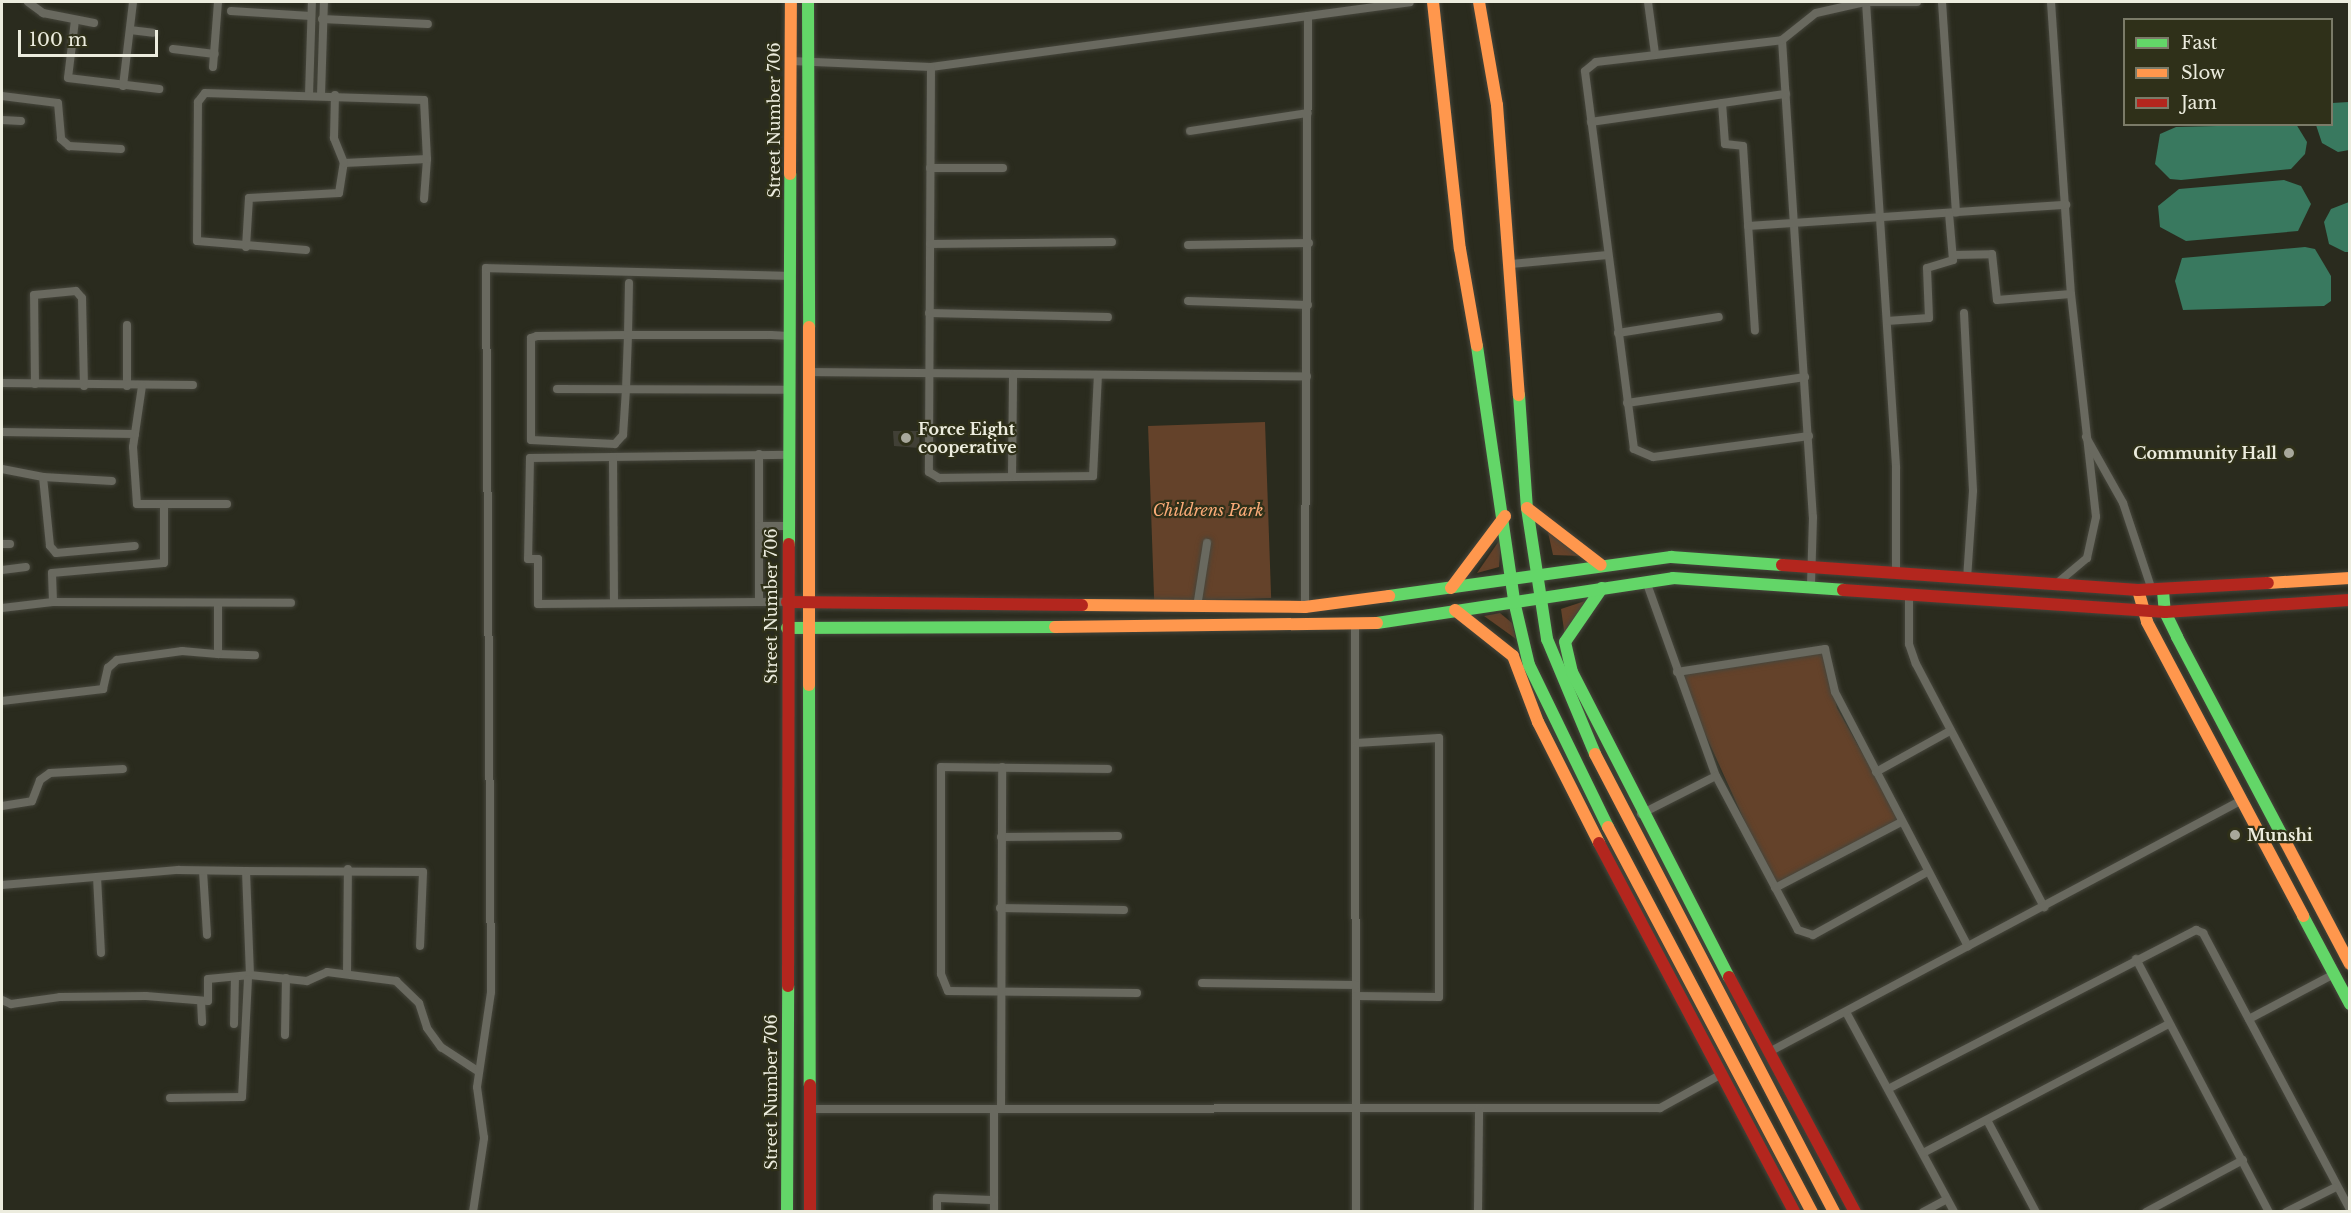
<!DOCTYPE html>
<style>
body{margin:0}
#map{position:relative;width:2351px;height:1213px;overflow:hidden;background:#2a2b1e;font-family:"Libre Baskerville",serif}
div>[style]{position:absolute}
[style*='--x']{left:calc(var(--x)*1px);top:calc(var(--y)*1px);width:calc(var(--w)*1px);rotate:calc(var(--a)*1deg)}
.green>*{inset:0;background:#64422a;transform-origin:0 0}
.water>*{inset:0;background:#39795f}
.building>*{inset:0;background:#414036}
.roads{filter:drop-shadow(0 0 2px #46463c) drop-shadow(0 0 2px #46463c)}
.street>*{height:8px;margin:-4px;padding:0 4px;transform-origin:4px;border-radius:4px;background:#69695f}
.fast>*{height:12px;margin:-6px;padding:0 6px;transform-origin:6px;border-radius:6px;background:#63d668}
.slow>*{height:12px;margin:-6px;padding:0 6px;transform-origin:6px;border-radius:6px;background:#ff974d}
.jam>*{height:12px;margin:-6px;padding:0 6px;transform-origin:6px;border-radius:6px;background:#b3261e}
.dots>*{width:16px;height:16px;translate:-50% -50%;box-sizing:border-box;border:3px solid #2f3019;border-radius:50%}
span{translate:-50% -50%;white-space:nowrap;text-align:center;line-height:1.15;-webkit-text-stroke:4.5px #2f3019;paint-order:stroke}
.street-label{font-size:16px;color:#ececde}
.poi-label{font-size:16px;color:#ececde;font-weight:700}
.left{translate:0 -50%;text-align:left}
.right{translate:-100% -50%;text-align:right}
.park-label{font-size:16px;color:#faab78;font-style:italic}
.frame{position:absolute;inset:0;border:3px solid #ececde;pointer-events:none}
.legend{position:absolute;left:2123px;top:18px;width:210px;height:108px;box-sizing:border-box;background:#2f3019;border:2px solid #7b7b68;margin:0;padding:8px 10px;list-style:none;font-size:18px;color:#ececde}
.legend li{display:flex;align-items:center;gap:12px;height:30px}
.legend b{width:30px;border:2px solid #7b7b68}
.scale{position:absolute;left:18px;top:30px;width:140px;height:27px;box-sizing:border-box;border:3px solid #ececde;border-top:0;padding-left:8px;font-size:18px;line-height:21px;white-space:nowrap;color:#ececde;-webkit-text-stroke:4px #2f3019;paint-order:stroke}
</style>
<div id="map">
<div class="green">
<div style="left:1265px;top:422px;width:176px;height:117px;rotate:88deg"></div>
<div style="clip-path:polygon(1548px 532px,1581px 556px,1553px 555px)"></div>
<div style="clip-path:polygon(1501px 538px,1499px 567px,1477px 573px)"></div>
<div style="clip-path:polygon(1585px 601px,1565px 637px,1561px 609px)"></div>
<div style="clip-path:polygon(1500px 613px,1512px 623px,1516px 639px,1484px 616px)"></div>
<div style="clip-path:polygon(1825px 649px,1837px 708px,1901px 822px,1775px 888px,1677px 672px)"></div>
</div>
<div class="water">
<div style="clip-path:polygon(2349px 102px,2349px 150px,2338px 152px,2322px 143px,2316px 125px,2332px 124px,2332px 103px)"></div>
<div style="clip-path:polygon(2296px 124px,2307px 142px,2305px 154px,2291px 169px,2181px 180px,2170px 179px,2155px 164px,2160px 134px,2176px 127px)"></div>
<div style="clip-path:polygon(2284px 180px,2301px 186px,2311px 204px,2298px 231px,2186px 241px,2160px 227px,2158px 206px,2179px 189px)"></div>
<div style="clip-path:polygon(2349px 202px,2349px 252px,2345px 252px,2329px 244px,2324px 222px,2331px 209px)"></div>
<div style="clip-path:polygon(2305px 247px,2315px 249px,2331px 276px,2331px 301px,2324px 306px,2183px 310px,2175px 281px,2182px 258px)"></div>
</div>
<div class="building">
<div style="clip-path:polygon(893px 431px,920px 431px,919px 448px,894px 446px)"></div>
</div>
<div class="roads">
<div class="street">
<div style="--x:28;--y:2;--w:19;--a:36"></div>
<div style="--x:43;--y:13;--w:52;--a:11.1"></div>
<div style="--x:1648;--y:2;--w:52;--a:82.3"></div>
<div style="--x:1866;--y:2;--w:467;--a:86.3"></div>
<div style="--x:1896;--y:468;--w:105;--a:90"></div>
<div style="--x:1866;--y:2;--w:51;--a:0"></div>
<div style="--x:1942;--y:2;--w:211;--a:86.2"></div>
<div style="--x:2051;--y:2;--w:293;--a:86.1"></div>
<div style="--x:2071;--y:294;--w:224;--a:83.6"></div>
<div style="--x:2096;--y:517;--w:42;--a:102.4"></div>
<div style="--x:2087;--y:558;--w:40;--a:140"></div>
<div style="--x:231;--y:11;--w:80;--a:3.6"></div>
<div style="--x:322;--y:19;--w:106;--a:2.7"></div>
<div style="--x:75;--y:20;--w:58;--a:96.9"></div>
<div style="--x:68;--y:78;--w:92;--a:6.9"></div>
<div style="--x:130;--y:30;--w:23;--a:7"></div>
<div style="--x:1782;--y:40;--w:478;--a:86.3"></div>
<div style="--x:1813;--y:517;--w:68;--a:91.7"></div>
<div style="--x:173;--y:49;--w:42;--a:6.8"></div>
<div style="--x:791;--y:61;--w:140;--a:2.5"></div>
<div style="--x:931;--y:67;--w:483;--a:-7.7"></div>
<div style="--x:213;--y:67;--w:65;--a:-85.6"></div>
<div style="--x:931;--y:67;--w:405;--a:90.3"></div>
<div style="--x:929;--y:472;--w:12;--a:31"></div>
<div style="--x:939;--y:478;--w:154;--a:-0.7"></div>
<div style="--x:1093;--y:476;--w:101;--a:-87.2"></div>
<div style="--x:123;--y:86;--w:85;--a:-83.2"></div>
<div style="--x:309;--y:95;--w:93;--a:-88.2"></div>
<div style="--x:321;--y:95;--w:93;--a:-88.2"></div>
<div style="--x:2;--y:96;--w:56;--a:7.1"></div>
<div style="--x:58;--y:103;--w:36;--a:85"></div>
<div style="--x:61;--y:139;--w:11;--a:41"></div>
<div style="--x:69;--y:146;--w:52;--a:3.3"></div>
<div style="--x:1722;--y:103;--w:41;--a:85.8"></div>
<div style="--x:1725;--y:144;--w:18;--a:6"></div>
<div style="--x:1743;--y:146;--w:185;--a:86.3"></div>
<div style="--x:2;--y:120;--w:19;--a:3"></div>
<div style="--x:1591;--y:122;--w:197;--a:-8.2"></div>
<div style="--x:1190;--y:131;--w:119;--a:-8.7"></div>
<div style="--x:344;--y:163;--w:83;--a:-2.8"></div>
<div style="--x:427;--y:159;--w:40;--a:94.3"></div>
<div style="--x:930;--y:168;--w:73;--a:0"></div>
<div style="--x:1748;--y:226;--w:319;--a:-3.8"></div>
<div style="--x:930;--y:244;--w:182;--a:-0.6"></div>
<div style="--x:1188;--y:245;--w:121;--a:-0.9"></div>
<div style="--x:246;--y:247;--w:49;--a:-86.5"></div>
<div style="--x:249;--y:198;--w:90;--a:-3.2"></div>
<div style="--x:339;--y:193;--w:30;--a:-81"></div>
<div style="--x:344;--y:163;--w:27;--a:-112"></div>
<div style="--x:334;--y:138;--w:43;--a:-88.7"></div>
<div style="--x:306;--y:250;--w:109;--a:-175.3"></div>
<div style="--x:197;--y:241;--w:139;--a:-89.6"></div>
<div style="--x:198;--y:102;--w:11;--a:-52"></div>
<div style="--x:205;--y:93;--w:219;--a:1.8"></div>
<div style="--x:424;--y:100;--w:59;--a:87.1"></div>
<div style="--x:1953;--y:255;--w:39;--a:-1"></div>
<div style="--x:1992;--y:254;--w:46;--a:83.8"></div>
<div style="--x:1997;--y:300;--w:74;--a:-4.6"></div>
<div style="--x:1511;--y:264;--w:97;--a:-5.3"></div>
<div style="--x:629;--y:283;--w:52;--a:91.1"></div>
<div style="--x:628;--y:335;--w:54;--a:92.1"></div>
<div style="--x:626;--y:389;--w:46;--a:93.7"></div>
<div style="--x:623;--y:435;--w:12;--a:132"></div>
<div style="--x:615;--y:444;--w:84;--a:-177.3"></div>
<div style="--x:531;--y:440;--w:102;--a:-90"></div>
<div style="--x:531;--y:338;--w:6;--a:-18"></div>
<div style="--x:537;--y:336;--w:91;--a:-0.6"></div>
<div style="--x:628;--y:335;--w:143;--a:0"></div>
<div style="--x:771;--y:335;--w:18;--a:3"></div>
<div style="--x:1188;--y:301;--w:120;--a:1.9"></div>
<div style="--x:929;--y:313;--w:179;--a:1.3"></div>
<div style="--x:1964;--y:313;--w:178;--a:87.1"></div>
<div style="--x:1973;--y:491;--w:87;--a:93.9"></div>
<div style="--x:1887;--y:321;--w:42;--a:-4.1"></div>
<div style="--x:1929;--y:318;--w:50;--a:-92.3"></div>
<div style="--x:1927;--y:268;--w:27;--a:-17"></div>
<div style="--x:1953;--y:260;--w:47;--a:-94.9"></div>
<div style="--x:127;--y:325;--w:61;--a:90"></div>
<div style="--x:1618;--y:333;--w:102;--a:-9"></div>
<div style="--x:808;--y:372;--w:499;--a:0.5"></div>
<div style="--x:2;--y:383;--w:191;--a:0.6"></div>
<div style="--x:35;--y:384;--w:89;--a:-90.6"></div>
<div style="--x:34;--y:295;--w:42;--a:-5.4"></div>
<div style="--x:76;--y:291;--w:9;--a:49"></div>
<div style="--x:82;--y:298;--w:88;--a:88.7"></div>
<div style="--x:142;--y:386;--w:62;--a:98.4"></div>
<div style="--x:133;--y:447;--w:57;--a:86"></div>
<div style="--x:137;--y:504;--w:90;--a:0"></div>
<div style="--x:557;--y:389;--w:232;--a:0.2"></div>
<div style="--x:1627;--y:403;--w:180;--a:-8.3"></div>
<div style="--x:2;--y:432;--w:133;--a:0.9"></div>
<div style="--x:1809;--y:436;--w:157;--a:172.3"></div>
<div style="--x:1653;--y:457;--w:21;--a:-157"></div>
<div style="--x:1634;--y:449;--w:381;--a:-97.4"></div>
<div style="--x:1585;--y:71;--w:14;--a:-39"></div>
<div style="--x:1596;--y:62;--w:187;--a:-6.7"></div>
<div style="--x:1782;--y:40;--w:43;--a:-38.5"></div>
<div style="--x:1816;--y:13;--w:50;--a:-12.7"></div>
<div style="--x:2086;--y:437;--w:76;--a:60.7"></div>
<div style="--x:2123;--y:503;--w:92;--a:71.6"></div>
<div style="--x:759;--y:454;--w:147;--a:90"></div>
<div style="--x:613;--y:457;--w:175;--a:-0.7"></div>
<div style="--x:2;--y:469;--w:42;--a:11"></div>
<div style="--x:43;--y:477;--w:69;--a:84.2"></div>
<div style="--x:50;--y:546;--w:9;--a:49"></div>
<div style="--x:56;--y:553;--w:79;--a:-5.1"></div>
<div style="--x:1012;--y:476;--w:102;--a:-89.4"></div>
<div style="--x:43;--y:477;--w:69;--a:3.3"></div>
<div style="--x:760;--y:526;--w:28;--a:0"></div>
<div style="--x:2;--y:544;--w:8;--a:0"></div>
<div style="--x:2;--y:570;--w:24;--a:-7"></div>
<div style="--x:1646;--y:581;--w:207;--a:70.3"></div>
<div style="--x:1716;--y:776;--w:174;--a:62"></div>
<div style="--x:1798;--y:930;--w:16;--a:18"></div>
<div style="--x:1813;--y:935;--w:130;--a:-28.9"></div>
<div style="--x:1909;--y:594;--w:50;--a:90"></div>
<div style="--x:1909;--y:644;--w:21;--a:71"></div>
<div style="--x:1916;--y:664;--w:275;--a:62.2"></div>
<div style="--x:53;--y:602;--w:29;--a:-92"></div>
<div style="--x:52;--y:573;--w:112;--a:-5.1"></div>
<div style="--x:164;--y:563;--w:59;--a:-90"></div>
<div style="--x:614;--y:602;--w:145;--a:-90.4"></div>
<div style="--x:613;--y:457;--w:83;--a:179.3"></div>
<div style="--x:530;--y:458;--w:101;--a:91.1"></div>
<div style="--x:528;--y:559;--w:10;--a:0"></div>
<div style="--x:538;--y:559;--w:45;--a:90"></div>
<div style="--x:538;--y:604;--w:249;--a:-0.5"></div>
<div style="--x:218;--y:603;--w:51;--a:90"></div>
<div style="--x:218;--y:654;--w:37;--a:2"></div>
<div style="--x:1197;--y:607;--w:65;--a:-81.1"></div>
<div style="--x:1305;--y:607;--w:591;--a:-89.71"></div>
<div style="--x:2;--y:608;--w:51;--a:-6.7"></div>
<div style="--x:53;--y:602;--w:238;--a:0.2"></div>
<div style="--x:1355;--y:626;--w:586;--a:89.9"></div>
<div style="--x:1677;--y:672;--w:150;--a:-8.8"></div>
<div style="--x:1825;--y:649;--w:44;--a:76.9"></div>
<div style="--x:1835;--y:692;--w:287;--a:62.4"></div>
<div style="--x:2;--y:701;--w:102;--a:-6.8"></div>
<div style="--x:103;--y:689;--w:22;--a:-77"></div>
<div style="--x:108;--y:668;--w:12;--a:-42"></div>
<div style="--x:117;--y:660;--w:66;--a:-7.9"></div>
<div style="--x:182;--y:651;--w:36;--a:5"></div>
<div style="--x:1108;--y:769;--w:167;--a:-179.3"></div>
<div style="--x:941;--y:767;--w:207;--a:90"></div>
<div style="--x:941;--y:974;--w:18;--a:68"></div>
<div style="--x:948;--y:991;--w:189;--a:0.6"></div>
<div style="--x:1876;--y:772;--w:85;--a:-29"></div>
<div style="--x:2;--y:806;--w:30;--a:-9"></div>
<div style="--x:32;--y:801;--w:22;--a:-69"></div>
<div style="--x:40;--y:780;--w:12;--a:-35"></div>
<div style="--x:50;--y:773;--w:73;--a:-3.1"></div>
<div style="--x:1641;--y:814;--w:84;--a:-26.9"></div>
<div style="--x:1001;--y:837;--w:117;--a:-0.5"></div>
<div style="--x:203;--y:871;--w:64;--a:86.4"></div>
<div style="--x:97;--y:877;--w:76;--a:87"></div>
<div style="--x:2;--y:885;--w:177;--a:-4.9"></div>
<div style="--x:178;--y:870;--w:68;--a:0.8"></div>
<div style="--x:1775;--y:888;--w:142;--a:-27.6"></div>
<div style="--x:1000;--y:908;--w:124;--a:0.9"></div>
<div style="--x:2136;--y:959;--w:286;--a:62.3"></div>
<div style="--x:347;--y:974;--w:105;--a:-89.5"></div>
<div style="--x:250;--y:975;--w:104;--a:-92.2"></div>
<div style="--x:246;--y:871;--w:177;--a:0.3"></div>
<div style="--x:423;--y:872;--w:74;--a:92.3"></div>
<div style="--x:1202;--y:983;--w:154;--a:0.7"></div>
<div style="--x:1356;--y:996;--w:83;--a:0.7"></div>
<div style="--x:1439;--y:997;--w:259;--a:-90"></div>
<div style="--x:1439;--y:738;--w:83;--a:176.6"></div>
<div style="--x:2;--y:1000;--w:10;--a:24"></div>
<div style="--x:11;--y:1004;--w:49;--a:-8.1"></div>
<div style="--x:60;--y:997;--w:86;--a:-0.7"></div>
<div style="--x:146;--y:996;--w:62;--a:4.6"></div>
<div style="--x:208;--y:1001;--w:22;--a:-90"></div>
<div style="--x:208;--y:979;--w:42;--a:-5.4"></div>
<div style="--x:250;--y:975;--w:57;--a:6"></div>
<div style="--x:307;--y:981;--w:22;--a:-24"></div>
<div style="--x:327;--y:972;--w:70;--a:7.4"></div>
<div style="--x:396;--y:981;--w:32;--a:44"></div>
<div style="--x:419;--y:1003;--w:26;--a:72"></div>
<div style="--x:427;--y:1028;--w:24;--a:54"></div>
<div style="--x:441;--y:1047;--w:45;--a:33.3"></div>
<div style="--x:201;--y:1001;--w:21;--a:87"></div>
<div style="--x:1846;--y:1012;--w:227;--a:61.6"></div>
<div style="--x:2249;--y:1019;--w:96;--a:-27.9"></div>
<div style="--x:234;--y:1024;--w:46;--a:-88.8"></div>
<div style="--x:285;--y:1035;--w:57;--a:-89"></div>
<div style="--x:1771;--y:1051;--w:534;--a:-28.05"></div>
<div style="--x:1888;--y:1089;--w:347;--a:-27.3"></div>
<div style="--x:2196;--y:930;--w:8;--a:23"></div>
<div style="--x:2203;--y:933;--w:313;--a:62"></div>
<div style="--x:170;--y:1098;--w:72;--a:-0.8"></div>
<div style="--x:242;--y:1097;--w:118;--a:-87.1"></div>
<div style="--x:809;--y:1109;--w:851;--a:-0.07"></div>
<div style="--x:1660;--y:1108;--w:66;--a:-28.9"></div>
<div style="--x:994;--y:1109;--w:103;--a:90"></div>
<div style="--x:1001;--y:1109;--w:342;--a:-89.8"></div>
<div style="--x:1987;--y:1120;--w:104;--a:62"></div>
<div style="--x:1923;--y:1153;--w:278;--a:-27.7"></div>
<div style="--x:473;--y:1212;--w:75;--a:-81.5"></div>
<div style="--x:484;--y:1138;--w:51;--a:-97.8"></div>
<div style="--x:477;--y:1087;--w:96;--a:-81.6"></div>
<div style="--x:491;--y:992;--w:724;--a:-90.4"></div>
<div style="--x:486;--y:268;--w:303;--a:1.5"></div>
<div style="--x:937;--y:1212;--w:14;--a:-90"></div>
<div style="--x:937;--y:1198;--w:57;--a:2"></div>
<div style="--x:1478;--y:1212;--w:103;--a:-89.4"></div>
<div style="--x:1923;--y:1212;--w:27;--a:-28"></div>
<div style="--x:2146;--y:1212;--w:110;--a:-28.2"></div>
<div style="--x:2286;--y:1212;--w:54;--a:-26.6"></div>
</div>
<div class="fast">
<div style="--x:808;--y:2;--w:325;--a:89.8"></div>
<div style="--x:1477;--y:346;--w:258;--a:81.7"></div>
<div style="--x:1514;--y:601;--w:66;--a:76.8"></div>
<div style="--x:1529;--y:665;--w:180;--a:64"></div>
<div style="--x:1519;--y:395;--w:113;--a:86"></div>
<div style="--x:1527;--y:508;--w:133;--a:81.3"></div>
<div style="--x:1547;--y:639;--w:125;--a:67.3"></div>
<div style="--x:789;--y:544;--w:370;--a:-89.8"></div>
<div style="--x:1602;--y:588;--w:65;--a:124.4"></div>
<div style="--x:1565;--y:642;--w:31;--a:77"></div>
<div style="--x:1572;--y:672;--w:343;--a:62.8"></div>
<div style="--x:2163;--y:591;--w:21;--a:85"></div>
<div style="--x:2165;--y:612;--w:28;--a:64"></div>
<div style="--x:2177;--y:637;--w:229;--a:62.1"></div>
<div style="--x:1389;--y:596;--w:285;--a:-7.9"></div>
<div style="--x:1671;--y:557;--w:111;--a:4.1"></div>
<div style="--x:1377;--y:623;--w:299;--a:-8.6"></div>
<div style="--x:1673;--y:578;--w:170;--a:4"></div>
<div style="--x:787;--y:628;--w:268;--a:-0.2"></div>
<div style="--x:809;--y:685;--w:400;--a:89.9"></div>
<div style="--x:2303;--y:916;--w:100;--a:61.9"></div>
<div style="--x:787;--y:1212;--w:226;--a:-89.7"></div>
</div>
<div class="slow">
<div style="--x:1433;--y:2;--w:248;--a:83.8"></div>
<div style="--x:1460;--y:249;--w:98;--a:80.1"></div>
<div style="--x:1479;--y:2;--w:105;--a:80.1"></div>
<div style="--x:1497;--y:105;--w:291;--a:85.7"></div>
<div style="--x:790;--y:174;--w:172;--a:-89.7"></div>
<div style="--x:809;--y:327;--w:358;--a:90"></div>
<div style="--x:1527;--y:508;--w:93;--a:37.6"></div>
<div style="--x:2268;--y:583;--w:82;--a:-3.5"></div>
<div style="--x:1451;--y:588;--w:90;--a:-53.1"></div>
<div style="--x:2138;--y:590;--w:33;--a:74"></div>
<div style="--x:2147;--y:622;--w:333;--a:62"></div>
<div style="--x:1082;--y:605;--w:223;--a:0.5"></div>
<div style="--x:1305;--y:607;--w:85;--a:-7.5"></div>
<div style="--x:1455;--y:610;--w:74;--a:38.4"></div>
<div style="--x:1513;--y:656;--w:71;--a:69.3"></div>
<div style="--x:1538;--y:722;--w:136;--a:63.2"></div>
<div style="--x:1055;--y:627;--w:322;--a:-0.7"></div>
<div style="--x:1595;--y:754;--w:517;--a:62.44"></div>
<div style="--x:1608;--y:827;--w:436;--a:62.1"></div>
<div style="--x:2284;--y:839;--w:141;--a:62.2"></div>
</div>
<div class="jam">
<div style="--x:1782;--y:565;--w:357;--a:4"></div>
<div style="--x:2138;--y:590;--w:130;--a:-3.1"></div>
<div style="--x:1843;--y:590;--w:323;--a:3.9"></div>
<div style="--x:2165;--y:612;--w:185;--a:-3.7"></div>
<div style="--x:787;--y:602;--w:295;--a:0.6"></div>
<div style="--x:1599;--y:843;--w:417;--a:62.1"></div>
<div style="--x:1729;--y:977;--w:267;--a:61.8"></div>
<div style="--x:788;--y:986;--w:442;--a:-89.9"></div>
<div style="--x:810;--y:1085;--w:127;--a:90"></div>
</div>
</div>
<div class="dots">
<div style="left:906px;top:438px;background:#a8a89b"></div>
<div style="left:2289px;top:453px;background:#a8a89b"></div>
<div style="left:2235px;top:835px;background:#a8a89b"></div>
</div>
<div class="street-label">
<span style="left:774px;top:120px;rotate:-90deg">Street Number 706</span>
<span style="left:771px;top:606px;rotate:-90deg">Street Number 706</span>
<span style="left:771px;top:1092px;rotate:-90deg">Street Number 706</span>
</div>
<div class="poi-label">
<span class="left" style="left:918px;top:438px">Force Eight<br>cooperative</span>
<span class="right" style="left:2277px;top:453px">Community Hall</span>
<span class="left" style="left:2247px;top:835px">Munshi</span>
</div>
<div class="park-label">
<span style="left:1208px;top:510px">Childrens Park</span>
</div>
<div class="frame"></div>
<ul class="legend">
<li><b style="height:8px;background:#63d668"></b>Fast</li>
<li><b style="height:8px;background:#ff974d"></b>Slow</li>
<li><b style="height:8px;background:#b3261e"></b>Jam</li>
</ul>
<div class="scale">100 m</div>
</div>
